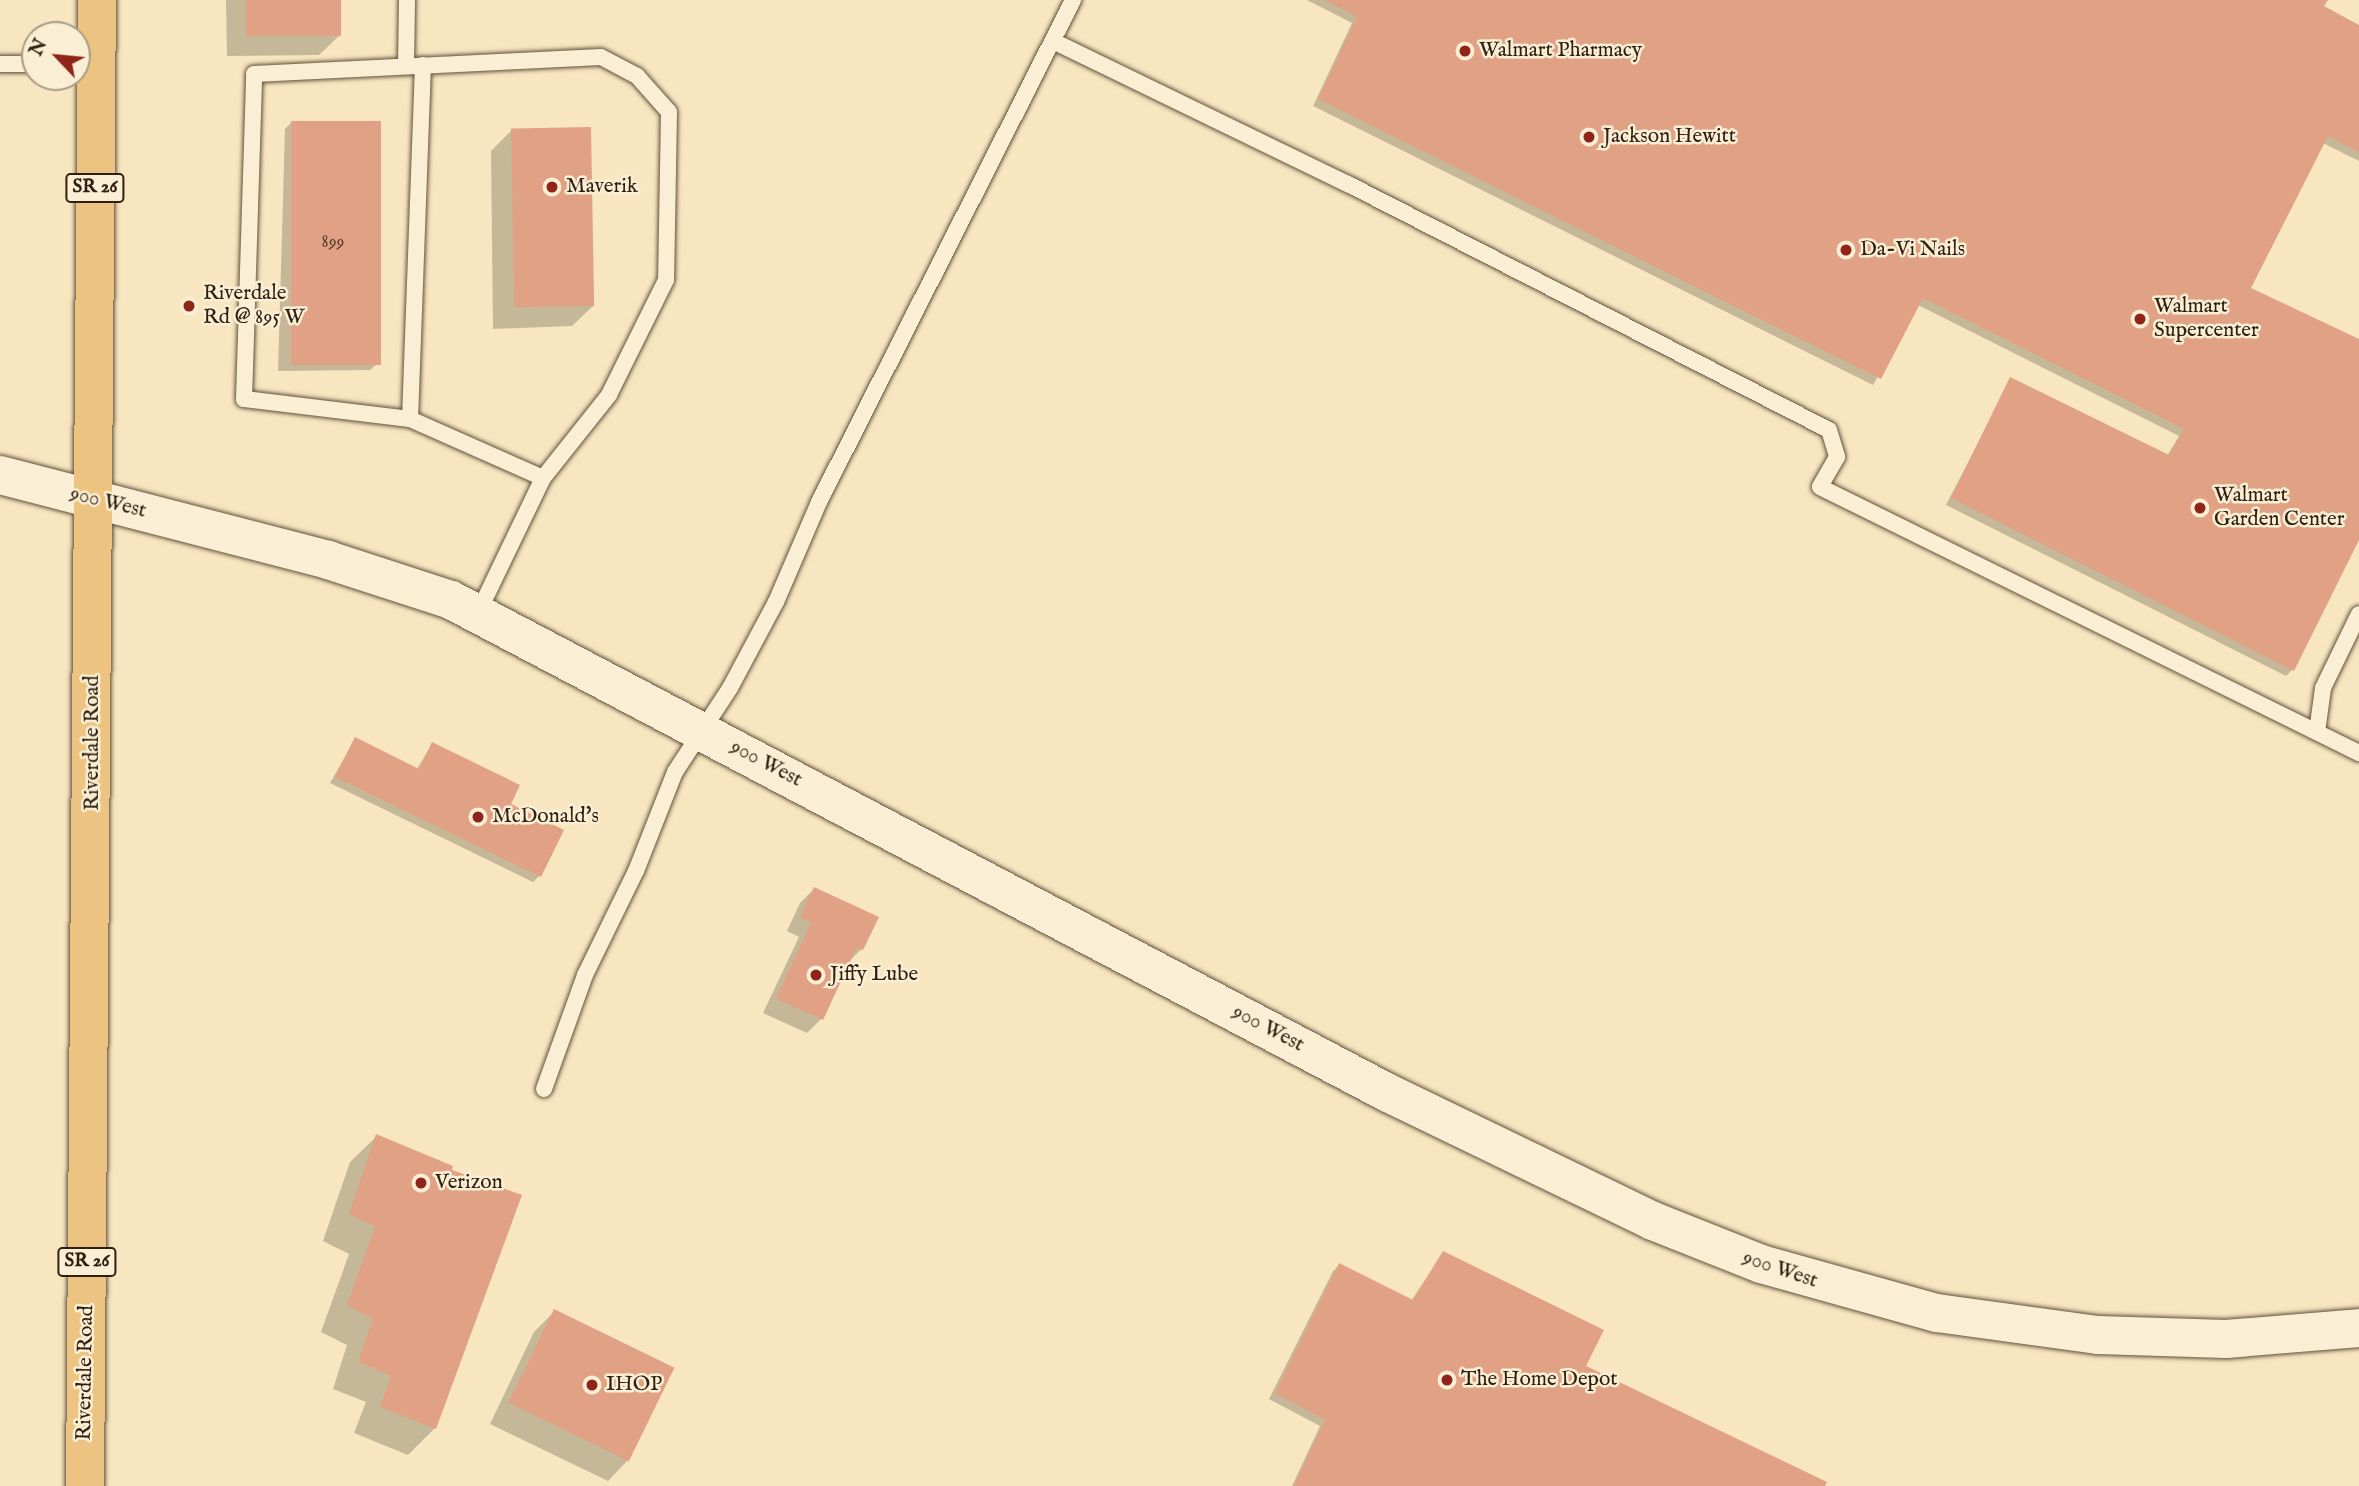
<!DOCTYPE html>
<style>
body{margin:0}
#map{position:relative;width:2359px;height:1486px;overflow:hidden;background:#f7e6bf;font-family:"IM FELL English",serif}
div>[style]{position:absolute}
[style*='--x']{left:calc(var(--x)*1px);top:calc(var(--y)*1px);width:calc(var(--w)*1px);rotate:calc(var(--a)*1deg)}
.shadow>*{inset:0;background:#0003}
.building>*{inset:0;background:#e1a184;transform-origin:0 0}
.roads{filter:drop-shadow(0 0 2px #61513c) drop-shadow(0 0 2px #61513c)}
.service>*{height:16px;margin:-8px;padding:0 8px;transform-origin:8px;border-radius:8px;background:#faefd5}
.tertiary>*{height:38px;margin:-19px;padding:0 19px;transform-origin:19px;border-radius:19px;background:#faefd5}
.primary>*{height:38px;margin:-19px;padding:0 19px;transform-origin:19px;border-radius:19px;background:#ecc380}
.dots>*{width:19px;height:19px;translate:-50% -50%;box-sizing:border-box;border:4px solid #faefd5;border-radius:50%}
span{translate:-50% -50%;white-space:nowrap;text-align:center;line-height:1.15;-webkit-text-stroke:5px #faefd5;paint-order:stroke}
.number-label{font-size:18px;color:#5c402d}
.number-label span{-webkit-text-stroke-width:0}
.shield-label span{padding:2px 5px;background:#faefd5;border:2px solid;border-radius:5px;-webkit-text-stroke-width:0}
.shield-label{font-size:19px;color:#2f1f10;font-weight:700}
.poi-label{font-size:21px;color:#2f1f10}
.left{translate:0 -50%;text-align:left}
.street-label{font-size:21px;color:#2f1f10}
.north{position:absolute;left:21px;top:21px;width:70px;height:70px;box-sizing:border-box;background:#faefd5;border:2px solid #a99c86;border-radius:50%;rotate:296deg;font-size:19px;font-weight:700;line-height:28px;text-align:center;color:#2f1f10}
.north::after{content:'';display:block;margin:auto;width:24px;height:32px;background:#8f2418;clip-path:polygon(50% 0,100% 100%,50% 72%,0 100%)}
</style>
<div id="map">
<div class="shadow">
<div style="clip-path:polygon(226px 0,339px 0,340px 35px,319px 55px,227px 56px)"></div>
<div style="clip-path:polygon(1307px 0,2326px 0,2322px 7px,2359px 27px,2359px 161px,2323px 143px,2249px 289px,2359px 341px,2359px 536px,2292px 670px,2286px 676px,1946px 505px,2011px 379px,2167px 456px,2179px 436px,1918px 305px,1873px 385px,1313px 106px,1352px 23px)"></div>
<div style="clip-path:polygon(291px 123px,377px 364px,370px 370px,278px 371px,285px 129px)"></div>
<div style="clip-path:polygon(511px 131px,593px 306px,572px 326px,493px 329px,491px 151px)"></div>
<div style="clip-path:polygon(355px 739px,417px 769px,432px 744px,509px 805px,539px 876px,533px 882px,330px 783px)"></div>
<div style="clip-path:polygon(814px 889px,862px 949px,848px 962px,821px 1019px,807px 1033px,763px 1013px,799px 937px,787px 931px,800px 903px)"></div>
<div style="clip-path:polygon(377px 1136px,435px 1428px,408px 1455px,354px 1433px,366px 1402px,333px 1389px,347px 1345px,321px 1332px,349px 1254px,323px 1241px,350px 1162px)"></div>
<div style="clip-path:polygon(1443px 1253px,1584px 1367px,1823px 1486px,1292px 1486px,1320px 1426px,1269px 1399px,1333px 1271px,1340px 1265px,1411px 1301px)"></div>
<div style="clip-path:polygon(555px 1311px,673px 1368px,628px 1460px,608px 1481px,490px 1424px,534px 1332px)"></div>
</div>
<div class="building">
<div style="left:246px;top:0;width:95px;height:36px"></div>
<div style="clip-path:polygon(1325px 0,2328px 0,2324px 6px,2359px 25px,2359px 152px,2328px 136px,2251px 288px,2359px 339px,2359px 540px,2294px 671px,1951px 498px,2010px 377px,2169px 455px,2184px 429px,1923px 298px,1881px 379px,1318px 99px,1357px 17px)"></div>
<div style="left:291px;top:121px;width:90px;height:244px"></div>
<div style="left:591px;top:127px;width:179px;height:80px;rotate:89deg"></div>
<div style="clip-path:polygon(355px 737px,419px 769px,432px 742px,520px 785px,511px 804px,564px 830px,541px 877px,335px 777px)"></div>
<div style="clip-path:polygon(814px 887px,879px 917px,863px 950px,857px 947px,823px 1020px,776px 999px,811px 923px,800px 917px)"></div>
<div style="clip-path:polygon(376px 1134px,453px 1166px,452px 1170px,522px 1195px,436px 1429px,380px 1407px,391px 1376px,358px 1362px,373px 1319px,347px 1305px,375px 1227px,349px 1214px)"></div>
<div style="clip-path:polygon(1443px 1251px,1604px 1330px,1586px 1366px,1827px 1482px,1825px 1486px,1294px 1486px,1325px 1420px,1275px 1393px,1339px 1263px,1413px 1300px)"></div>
<div style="left:554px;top:1309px;width:134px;height:104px;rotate:26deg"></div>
</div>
<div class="roads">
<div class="service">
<div style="--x:1053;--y:41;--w:328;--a:25.9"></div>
<div style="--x:1348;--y:184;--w:540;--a:27.09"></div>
<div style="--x:1829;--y:430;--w:28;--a:73"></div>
<div style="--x:1837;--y:457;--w:34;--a:120"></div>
<div style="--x:1820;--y:487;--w:601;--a:26.27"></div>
<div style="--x:0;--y:64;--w:35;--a:0"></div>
<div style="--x:423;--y:65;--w:354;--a:92.1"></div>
<div style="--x:410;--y:419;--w:145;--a:23.9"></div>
<div style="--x:406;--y:66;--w:66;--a:-89.1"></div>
<div style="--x:410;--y:419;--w:167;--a:-173.1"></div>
<div style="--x:244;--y:399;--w:325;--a:-88.2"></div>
<div style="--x:254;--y:74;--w:347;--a:-2.8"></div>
<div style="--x:601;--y:57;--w:41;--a:27.8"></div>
<div style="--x:637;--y:76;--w:48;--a:48.4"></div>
<div style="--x:669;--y:112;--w:168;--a:91"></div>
<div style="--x:666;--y:280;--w:128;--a:116.4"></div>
<div style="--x:609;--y:395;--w:106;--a:128.5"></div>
<div style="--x:543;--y:478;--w:150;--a:115.7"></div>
<div style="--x:2317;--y:732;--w:44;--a:-82.2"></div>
<div style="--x:2323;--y:688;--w:82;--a:-64.1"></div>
<div style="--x:544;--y:1089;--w:121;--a:-70.2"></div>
<div style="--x:585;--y:975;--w:116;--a:-63.9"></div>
<div style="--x:636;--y:871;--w:106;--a:-68.5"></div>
<div style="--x:675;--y:772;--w:100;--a:-56.8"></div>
<div style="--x:730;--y:688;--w:98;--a:-61.9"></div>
<div style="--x:776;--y:602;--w:109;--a:-66.7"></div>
<div style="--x:819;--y:502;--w:563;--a:-63.16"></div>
</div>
<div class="tertiary">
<div style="--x:0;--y:475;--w:339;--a:14.5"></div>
<div style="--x:328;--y:560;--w:129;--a:18"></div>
<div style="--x:451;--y:600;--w:1059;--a:27.75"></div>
<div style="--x:1388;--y:1093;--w:294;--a:25.8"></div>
<div style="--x:1653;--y:1221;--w:116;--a:21.7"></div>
<div style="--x:1761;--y:1264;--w:183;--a:15.6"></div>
<div style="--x:1937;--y:1313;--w:162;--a:7.8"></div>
<div style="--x:2098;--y:1335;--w:128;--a:1.8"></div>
<div style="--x:2226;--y:1339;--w:133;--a:-4.7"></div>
</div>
<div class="primary">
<div style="--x:85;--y:1486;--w:1486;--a:-89.54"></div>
</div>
</div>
<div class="dots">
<div style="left:1465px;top:51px;background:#8f2418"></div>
<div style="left:1589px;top:137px;background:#8f2418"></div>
<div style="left:552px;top:187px;background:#8f2418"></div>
<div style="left:1846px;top:250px;background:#8f2418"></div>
<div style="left:189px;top:306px;background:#8f2418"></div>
<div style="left:2140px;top:319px;background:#8f2418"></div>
<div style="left:2200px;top:508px;background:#8f2418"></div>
<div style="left:478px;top:817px;background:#8f2418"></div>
<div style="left:816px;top:975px;background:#8f2418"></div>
<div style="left:421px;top:1183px;background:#8f2418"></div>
<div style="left:1447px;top:1380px;background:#8f2418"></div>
<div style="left:592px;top:1385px;background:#8f2418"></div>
</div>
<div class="number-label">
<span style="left:333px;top:243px">899</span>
</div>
<div class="shield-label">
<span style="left:95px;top:188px">SR 26</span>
<span style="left:87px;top:1262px">SR 26</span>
</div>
<div class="poi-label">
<span class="left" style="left:1479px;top:51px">Walmart Pharmacy</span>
<span class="left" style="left:1603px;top:137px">Jackson Hewitt</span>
<span class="left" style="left:566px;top:187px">Maverik</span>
<span class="left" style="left:1860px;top:250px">Da-Vi Nails</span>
<span class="left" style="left:203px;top:306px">Riverdale<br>Rd @ 895 W</span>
<span class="left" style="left:2154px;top:319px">Walmart<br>Supercenter</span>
<span class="left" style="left:2214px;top:508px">Walmart<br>Garden Center</span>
<span class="left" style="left:492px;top:817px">McDonald's</span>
<span class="left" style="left:830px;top:975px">Jiffy Lube</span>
<span class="left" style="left:435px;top:1183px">Verizon</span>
<span class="left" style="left:1461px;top:1380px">The Home Depot</span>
<span class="left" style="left:606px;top:1385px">IHOP</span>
</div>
<div class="street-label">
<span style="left:108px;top:503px;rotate:14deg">900 West</span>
<span style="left:93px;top:743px;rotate:-90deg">Riverdale Road</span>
<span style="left:766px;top:764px;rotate:28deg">900 West</span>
<span style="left:1268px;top:1029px;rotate:28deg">900 West</span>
<span style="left:1780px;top:1270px;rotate:19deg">900 West</span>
<span style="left:86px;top:1373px;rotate:-89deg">Riverdale Road</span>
</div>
<div class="north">N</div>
</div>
